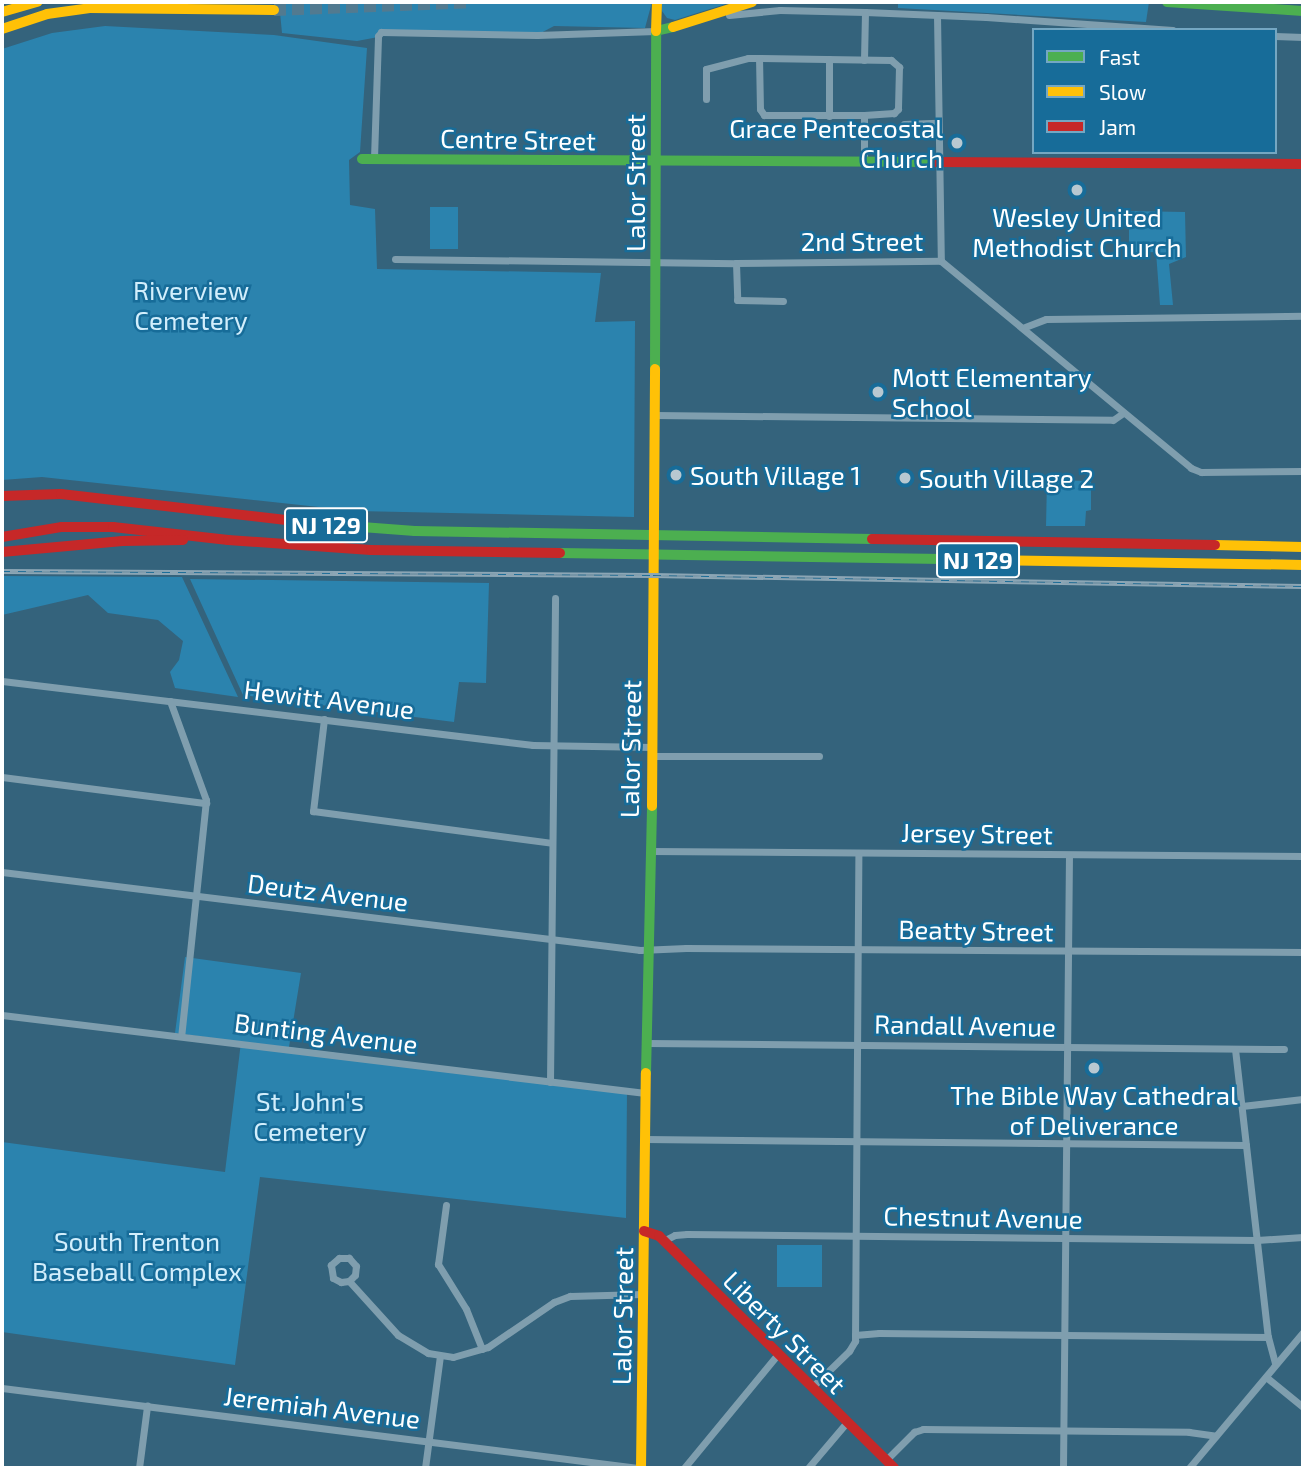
<!DOCTYPE html>
<style>
body{margin:0}
#map{position:relative;width:1305px;height:1470px;overflow:hidden;background:#34637c;font-family:"Exo 2",sans-serif}
div>[style]{position:absolute}
[style*='--x']{left:calc(var(--x)*1px);top:calc(var(--y)*1px);width:calc(var(--w)*1px);rotate:calc(var(--a)*1deg)}
.green>*{inset:0;background:#2b83ae;transform-origin:0 0}
.highway-tunnel>*{height:12px;margin-top:-6px;transform-origin:0;background:repeating-linear-gradient(90deg,#527a90 0 12px,transparent 0 18px)}
.street>*{height:7px;margin:-3.5px;padding:0 3.5px;transform-origin:3.5px;border-radius:3.5px;background:#7f9eae}
.fast>*{height:10px;margin:-5px;padding:0 5px;transform-origin:5px;border-radius:5px;background:#4caf50}
.slow>*{height:10px;margin:-5px;padding:0 5px;transform-origin:5px;border-radius:5px;background:#ffc107}
.jam>*{height:10px;margin:-5px;padding:0 5px;transform-origin:5px;border-radius:5px;background:#c62828}
.rail>*{height:5px;margin-top:-2.5px;transform-origin:0;background:repeating-linear-gradient(90deg,#176c99 0 8px,#8ca6b5 0 16px);box-sizing:border-box;border-block:2px solid #8ca6b5}
.dots>*{width:19px;height:19px;translate:-50% -50%;box-sizing:border-box;border:4px solid #176c99;border-radius:50%}
span{translate:-50% -50%;white-space:nowrap;text-align:center;line-height:1.15;-webkit-text-stroke:5px #176c99;paint-order:stroke}
.shield-label span{padding:2px 5px;background:#176c99;border:2px solid;border-radius:5px;-webkit-text-stroke-width:0}
.shield-label{font-size:24px;color:#fff;font-weight:700}
.poi-label{font-size:26px;color:#fff}
.right{translate:-100% -50%;text-align:right}
.left{translate:0 -50%;text-align:left}
.street-label{font-size:26px;color:#fff}
.park-label{font-size:26px;color:#d2eefc}
.frame{position:absolute;inset:0;border:4px solid #fff;pointer-events:none}
.legend{position:absolute;left:1032px;top:28px;width:245px;height:126px;box-sizing:border-box;background:#176c99;border:2px solid #74a7c2;margin:0;padding:9px 12px;list-style:none;font-size:21px;color:#fff}
.legend li{display:flex;align-items:center;gap:14px;height:35px}
.legend b{width:35px;border:2px solid #74a7c2}
</style>
<div id="map">
<div class="green">
<div style="clip-path:polygon(279px 2px,652px 2px,645px 28px,554px 26px,537px 35px,405px 32px,357px 41px,282px 33px)"></div>
<div style="clip-path:polygon(662px 2px,732px 2px,675px 20px,667px 18px,662px 11px)"></div>
<div style="clip-path:polygon(898px 2px,1149px 2px,1146px 22px,898px 8px)"></div>
<div style="clip-path:polygon(105px 26px,274px 35px,367px 48px,360px 152px,349px 160px,350px 205px,375px 209px,377px 269px,601px 273px,595px 322px,635px 321px,634px 517px,356px 511px,42px 477px,2px 480px,2px 49px,52px 33px)"></div>
<div style="left:430px;top:207px;width:28px;height:42px"></div>
<div style="clip-path:polygon(1129px 211px,1185px 212px,1186px 257px,1169px 264px,1173px 305px,1160px 305px,1156px 252px,1129px 253px)"></div>
<div style="clip-path:polygon(1047px 480px,1091px 481px,1091px 510px,1086px 511px,1085px 526px,1046px 526px)"></div>
<div style="clip-path:polygon(2px 576px,182px 577px,238px 697px,175px 688px,170px 672px,179px 660px,183px 641px,158px 620px,108px 613px,88px 595px,2px 615px)"></div>
<div style="clip-path:polygon(190px 579px,489px 583px,486px 683px,459px 682px,454px 722px,243px 695px)"></div>
<div style="clip-path:polygon(185px 957px,301px 973px,289px 1047px,627px 1090px,626px 1218px,260px 1177px,235px 1365px,2px 1332px,2px 1142px,225px 1172px,241px 1042px,175px 1033px)"></div>
<div style="left:777px;top:1245px;width:45px;height:42px"></div>
</div>
<div class="highway-tunnel">
<div style="--x:274;--y:10;--w:196;--a:-2.3"></div>
</div>
<div class="street">
<div style="--x:729;--y:15;--w:51;--a:-5.6"></div>
<div style="--x:780;--y:10;--w:85;--a:1.3"></div>
<div style="--x:865;--y:12;--w:121;--a:2.4"></div>
<div style="--x:986;--y:17;--w:187;--a:4"></div>
<div style="--x:937;--y:15;--w:246;--a:89.1"></div>
<div style="--x:1275;--y:36;--w:28;--a:2"></div>
<div style="--x:829;--y:59;--w:57;--a:90"></div>
<div style="--x:864;--y:60;--w:48;--a:-88.8"></div>
<div style="--x:706;--y:99;--w:30;--a:-90"></div>
<div style="--x:706;--y:69;--w:43;--a:-14.7"></div>
<div style="--x:748;--y:58;--w:11;--a:0"></div>
<div style="--x:759;--y:58;--w:132;--a:0.9"></div>
<div style="--x:891;--y:60;--w:11;--a:41"></div>
<div style="--x:899;--y:67;--w:42;--a:91.4"></div>
<div style="--x:898;--y:109;--w:6;--a:135"></div>
<div style="--x:894;--y:113;--w:30;--a:176"></div>
<div style="--x:864;--y:115;--w:100;--a:180"></div>
<div style="--x:764;--y:115;--w:7;--a:-124"></div>
<div style="--x:760;--y:109;--w:51;--a:-91.1"></div>
<div style="--x:864;--y:115;--w:46;--a:90"></div>
<div style="--x:904;--y:124;--w:34;--a:-2"></div>
<div style="--x:374;--y:158;--w:122;--a:-88.1"></div>
<div style="--x:378;--y:36;--w:5;--a:-53"></div>
<div style="--x:381;--y:32;--w:156;--a:1.1"></div>
<div style="--x:537;--y:35;--w:119;--a:-1.9"></div>
<div style="--x:395;--y:259;--w:341;--a:0.7"></div>
<div style="--x:736;--y:263;--w:205;--a:-0.6"></div>
<div style="--x:941;--y:261;--w:325;--a:39.6"></div>
<div style="--x:1191;--y:468;--w:11;--a:22"></div>
<div style="--x:1201;--y:472;--w:102;--a:-0.6"></div>
<div style="--x:736;--y:263;--w:37;--a:88"></div>
<div style="--x:737;--y:300;--w:46;--a:1.2"></div>
<div style="--x:1025;--y:327;--w:22;--a:-21"></div>
<div style="--x:1046;--y:319;--w:257;--a:-0.7"></div>
<div style="--x:655;--y:415;--w:458;--a:0.6"></div>
<div style="--x:1113;--y:420;--w:12;--a:-35"></div>
<div style="--x:2;--y:681;--w:535;--a:6.87"></div>
<div style="--x:533;--y:745;--w:119;--a:1"></div>
<div style="--x:170;--y:701;--w:105;--a:70"></div>
<div style="--x:206;--y:800;--w:237;--a:96"></div>
<div style="--x:324;--y:719;--w:93;--a:96.8"></div>
<div style="--x:313;--y:811;--w:241;--a:7.6"></div>
<div style="--x:653;--y:756;--w:166;--a:0"></div>
<div style="--x:2;--y:777;--w:206;--a:7.3"></div>
<div style="--x:650;--y:851;--w:653;--a:0.44"></div>
<div style="--x:2;--y:872;--w:643;--a:6.97"></div>
<div style="--x:640;--y:950;--w:46;--a:-2.5"></div>
<div style="--x:686;--y:948;--w:617;--a:0.37"></div>
<div style="--x:2;--y:1015;--w:648;--a:6.92"></div>
<div style="--x:646;--y:1043;--w:638;--a:0.54"></div>
<div style="--x:1235;--y:1049;--w:290;--a:83.5"></div>
<div style="--x:1268;--y:1337;--w:28;--a:75"></div>
<div style="--x:550;--y:1082;--w:484;--a:-89.4"></div>
<div style="--x:1242;--y:1106;--w:61;--a:-6.5"></div>
<div style="--x:645;--y:1139;--w:601;--a:0.57"></div>
<div style="--x:446;--y:1205;--w:60;--a:97.7"></div>
<div style="--x:438;--y:1264;--w:53;--a:58.1"></div>
<div style="--x:466;--y:1309;--w:43;--a:68.2"></div>
<div style="--x:663;--y:1241;--w:13;--a:-27"></div>
<div style="--x:675;--y:1235;--w:12;--a:-5"></div>
<div style="--x:687;--y:1234;--w:570;--a:0.6"></div>
<div style="--x:1257;--y:1240;--w:46;--a:-3.7"></div>
<div style="--x:349;--y:1281;--w:8;--a:-45"></div>
<div style="--x:355;--y:1275;--w:9;--a:-84"></div>
<div style="--x:356;--y:1266;--w:11;--a:-131"></div>
<div style="--x:349;--y:1258;--w:10;--a:180"></div>
<div style="--x:339;--y:1258;--w:11;--a:139"></div>
<div style="--x:331;--y:1265;--w:13;--a:81"></div>
<div style="--x:333;--y:1278;--w:9;--a:27"></div>
<div style="--x:341;--y:1282;--w:8;--a:-7"></div>
<div style="--x:349;--y:1281;--w:73;--a:47.8"></div>
<div style="--x:398;--y:1335;--w:35;--a:31"></div>
<div style="--x:428;--y:1353;--w:25;--a:9"></div>
<div style="--x:453;--y:1357;--w:36;--a:-16"></div>
<div style="--x:488;--y:1347;--w:80;--a:-34.3"></div>
<div style="--x:554;--y:1302;--w:17;--a:-21"></div>
<div style="--x:570;--y:1296;--w:73;--a:-1.6"></div>
<div style="--x:855;--y:1335;--w:24;--a:-5"></div>
<div style="--x:879;--y:1333;--w:389;--a:0.6"></div>
<div style="--x:1266;--y:1377;--w:48;--a:39"></div>
<div style="--x:812;--y:1387;--w:52;--a:-44.2"></div>
<div style="--x:849;--y:1351;--w:12;--a:-59"></div>
<div style="--x:855;--y:1341;--w:488;--a:-89.6"></div>
<div style="--x:2;--y:1388;--w:641;--a:7.17"></div>
<div style="--x:886;--y:1460;--w:40;--a:-45"></div>
<div style="--x:914;--y:1432;--w:9;--a:-18"></div>
<div style="--x:923;--y:1429;--w:266;--a:0.6"></div>
<div style="--x:1189;--y:1432;--w:27;--a:8"></div>
<div style="--x:139;--y:1468;--w:63;--a:-82.6"></div>
<div style="--x:425;--y:1468;--w:113;--a:-82.4"></div>
<div style="--x:684;--y:1468;--w:148;--a:-50.5"></div>
<div style="--x:808;--y:1468;--w:60;--a:-49.7"></div>
<div style="--x:1063;--y:1468;--w:613;--a:-89.44"></div>
<div style="--x:1189;--y:1468;--w:177;--a:-50"></div>
</div>
<div class="fast">
<div style="--x:1167;--y:2;--w:136;--a:3.8"></div>
<div style="--x:362;--y:159;--w:571;--a:0.3"></div>
<div style="--x:655;--y:369;--w:338;--a:-89.8"></div>
<div style="--x:656;--y:31;--w:17;--a:-13"></div>
<div style="--x:322;--y:524;--w:93;--a:4.3"></div>
<div style="--x:415;--y:531;--w:457;--a:1"></div>
<div style="--x:560;--y:553;--w:432;--a:0.9"></div>
<div style="--x:646;--y:1073;--w:267;--a:-88.7"></div>
</div>
<div class="slow">
<div style="--x:2;--y:12;--w:37;--a:-16"></div>
<div style="--x:673;--y:27;--w:83;--a:-17.6"></div>
<div style="--x:2;--y:29;--w:47;--a:-18.4"></div>
<div style="--x:47;--y:14;--w:43;--a:-7.9"></div>
<div style="--x:90;--y:8;--w:184;--a:0.6"></div>
<div style="--x:656;--y:31;--w:29;--a:-88"></div>
<div style="--x:1215;--y:545;--w:88;--a:1.3"></div>
<div style="--x:992;--y:560;--w:311;--a:0.9"></div>
<div style="--x:652;--y:806;--w:437;--a:-89.6"></div>
<div style="--x:641;--y:1468;--w:395;--a:-89.3"></div>
</div>
<div class="jam">
<div style="--x:933;--y:162;--w:370;--a:0.3"></div>
<div style="--x:2;--y:496;--w:59;--a:-1.9"></div>
<div style="--x:61;--y:494;--w:263;--a:6.6"></div>
<div style="--x:2;--y:537;--w:61;--a:-9.5"></div>
<div style="--x:62;--y:527;--w:51;--a:0"></div>
<div style="--x:113;--y:527;--w:116;--a:6.4"></div>
<div style="--x:228;--y:540;--w:143;--a:4"></div>
<div style="--x:371;--y:550;--w:189;--a:0.9"></div>
<div style="--x:872;--y:539;--w:343;--a:1"></div>
<div style="--x:2;--y:552;--w:121;--a:-5.2"></div>
<div style="--x:122;--y:541;--w:61;--a:-0.9"></div>
<div style="--x:644;--y:1231;--w:16;--a:18"></div>
<div style="--x:659;--y:1236;--w:330;--a:44.6"></div>
</div>
<div class="rail">
<div style="--x:2;--y:571;--w:651;--a:0.35"></div>
<div style="--x:653;--y:575;--w:650;--a:0.97"></div>
</div>
<div class="dots">
<div style="left:957px;top:143px;background:#b8c8d1"></div>
<div style="left:1077px;top:190px;background:#b8c8d1"></div>
<div style="left:878px;top:392px;background:#b8c8d1"></div>
<div style="left:676px;top:475px;background:#b8c8d1"></div>
<div style="left:905px;top:478px;background:#b8c8d1"></div>
<div style="left:1094px;top:1068px;background:#b8c8d1"></div>
</div>
<div class="shield-label">
<span style="left:326px;top:525px">NJ 129</span>
<span style="left:978px;top:560px">NJ 129</span>
</div>
<div class="poi-label">
<span class="right" style="left:943px;top:143px">Grace Pentecostal<br>Church</span>
<span style="left:1077px;top:232px">Wesley United<br>Methodist Church</span>
<span class="left" style="left:892px;top:392px">Mott Elementary<br>School</span>
<span class="left" style="left:690px;top:475px">South Village 1</span>
<span class="left" style="left:919px;top:478px">South Village 2</span>
<span style="left:1094px;top:1110px">The Bible Way Cathedral<br>of Deliverance</span>
</div>
<div class="street-label">
<span style="left:518px;top:139px;rotate:1deg">Centre Street</span>
<span style="left:635px;top:183px;rotate:-90deg">Lalor Street</span>
<span style="left:862px;top:241px">2nd Street</span>
<span style="left:329px;top:699px;rotate:7deg">Hewitt Avenue</span>
<span style="left:630px;top:749px;rotate:-89deg">Lalor Street</span>
<span style="left:977px;top:833px;rotate:1deg">Jersey Street</span>
<span style="left:328px;top:892px;rotate:7deg">Deutz Avenue</span>
<span style="left:976px;top:930px;rotate:1deg">Beatty Street</span>
<span style="left:965px;top:1025px;rotate:1deg">Randall Avenue</span>
<span style="left:326px;top:1033px;rotate:7deg">Bunting Avenue</span>
<span style="left:983px;top:1217px;rotate:1deg">Chestnut Avenue</span>
<span style="left:622px;top:1316px;rotate:-89deg">Lalor Street</span>
<span style="left:785px;top:1332px;rotate:45deg">Liberty Street</span>
<span style="left:322px;top:1407px;rotate:7deg">Jeremiah Avenue</span>
</div>
<div class="park-label">
<span style="left:191px;top:305px">Riverview<br>Cemetery</span>
<span style="left:310px;top:1116px">St. John's<br>Cemetery</span>
<span style="left:137px;top:1256px">South Trenton<br>Baseball Complex</span>
</div>
<div class="frame"></div>
<ul class="legend">
<li><b style="height:9px;background:#4caf50"></b>Fast</li>
<li><b style="height:9px;background:#ffc107"></b>Slow</li>
<li><b style="height:9px;background:#c62828"></b>Jam</li>
</ul>
</div>
